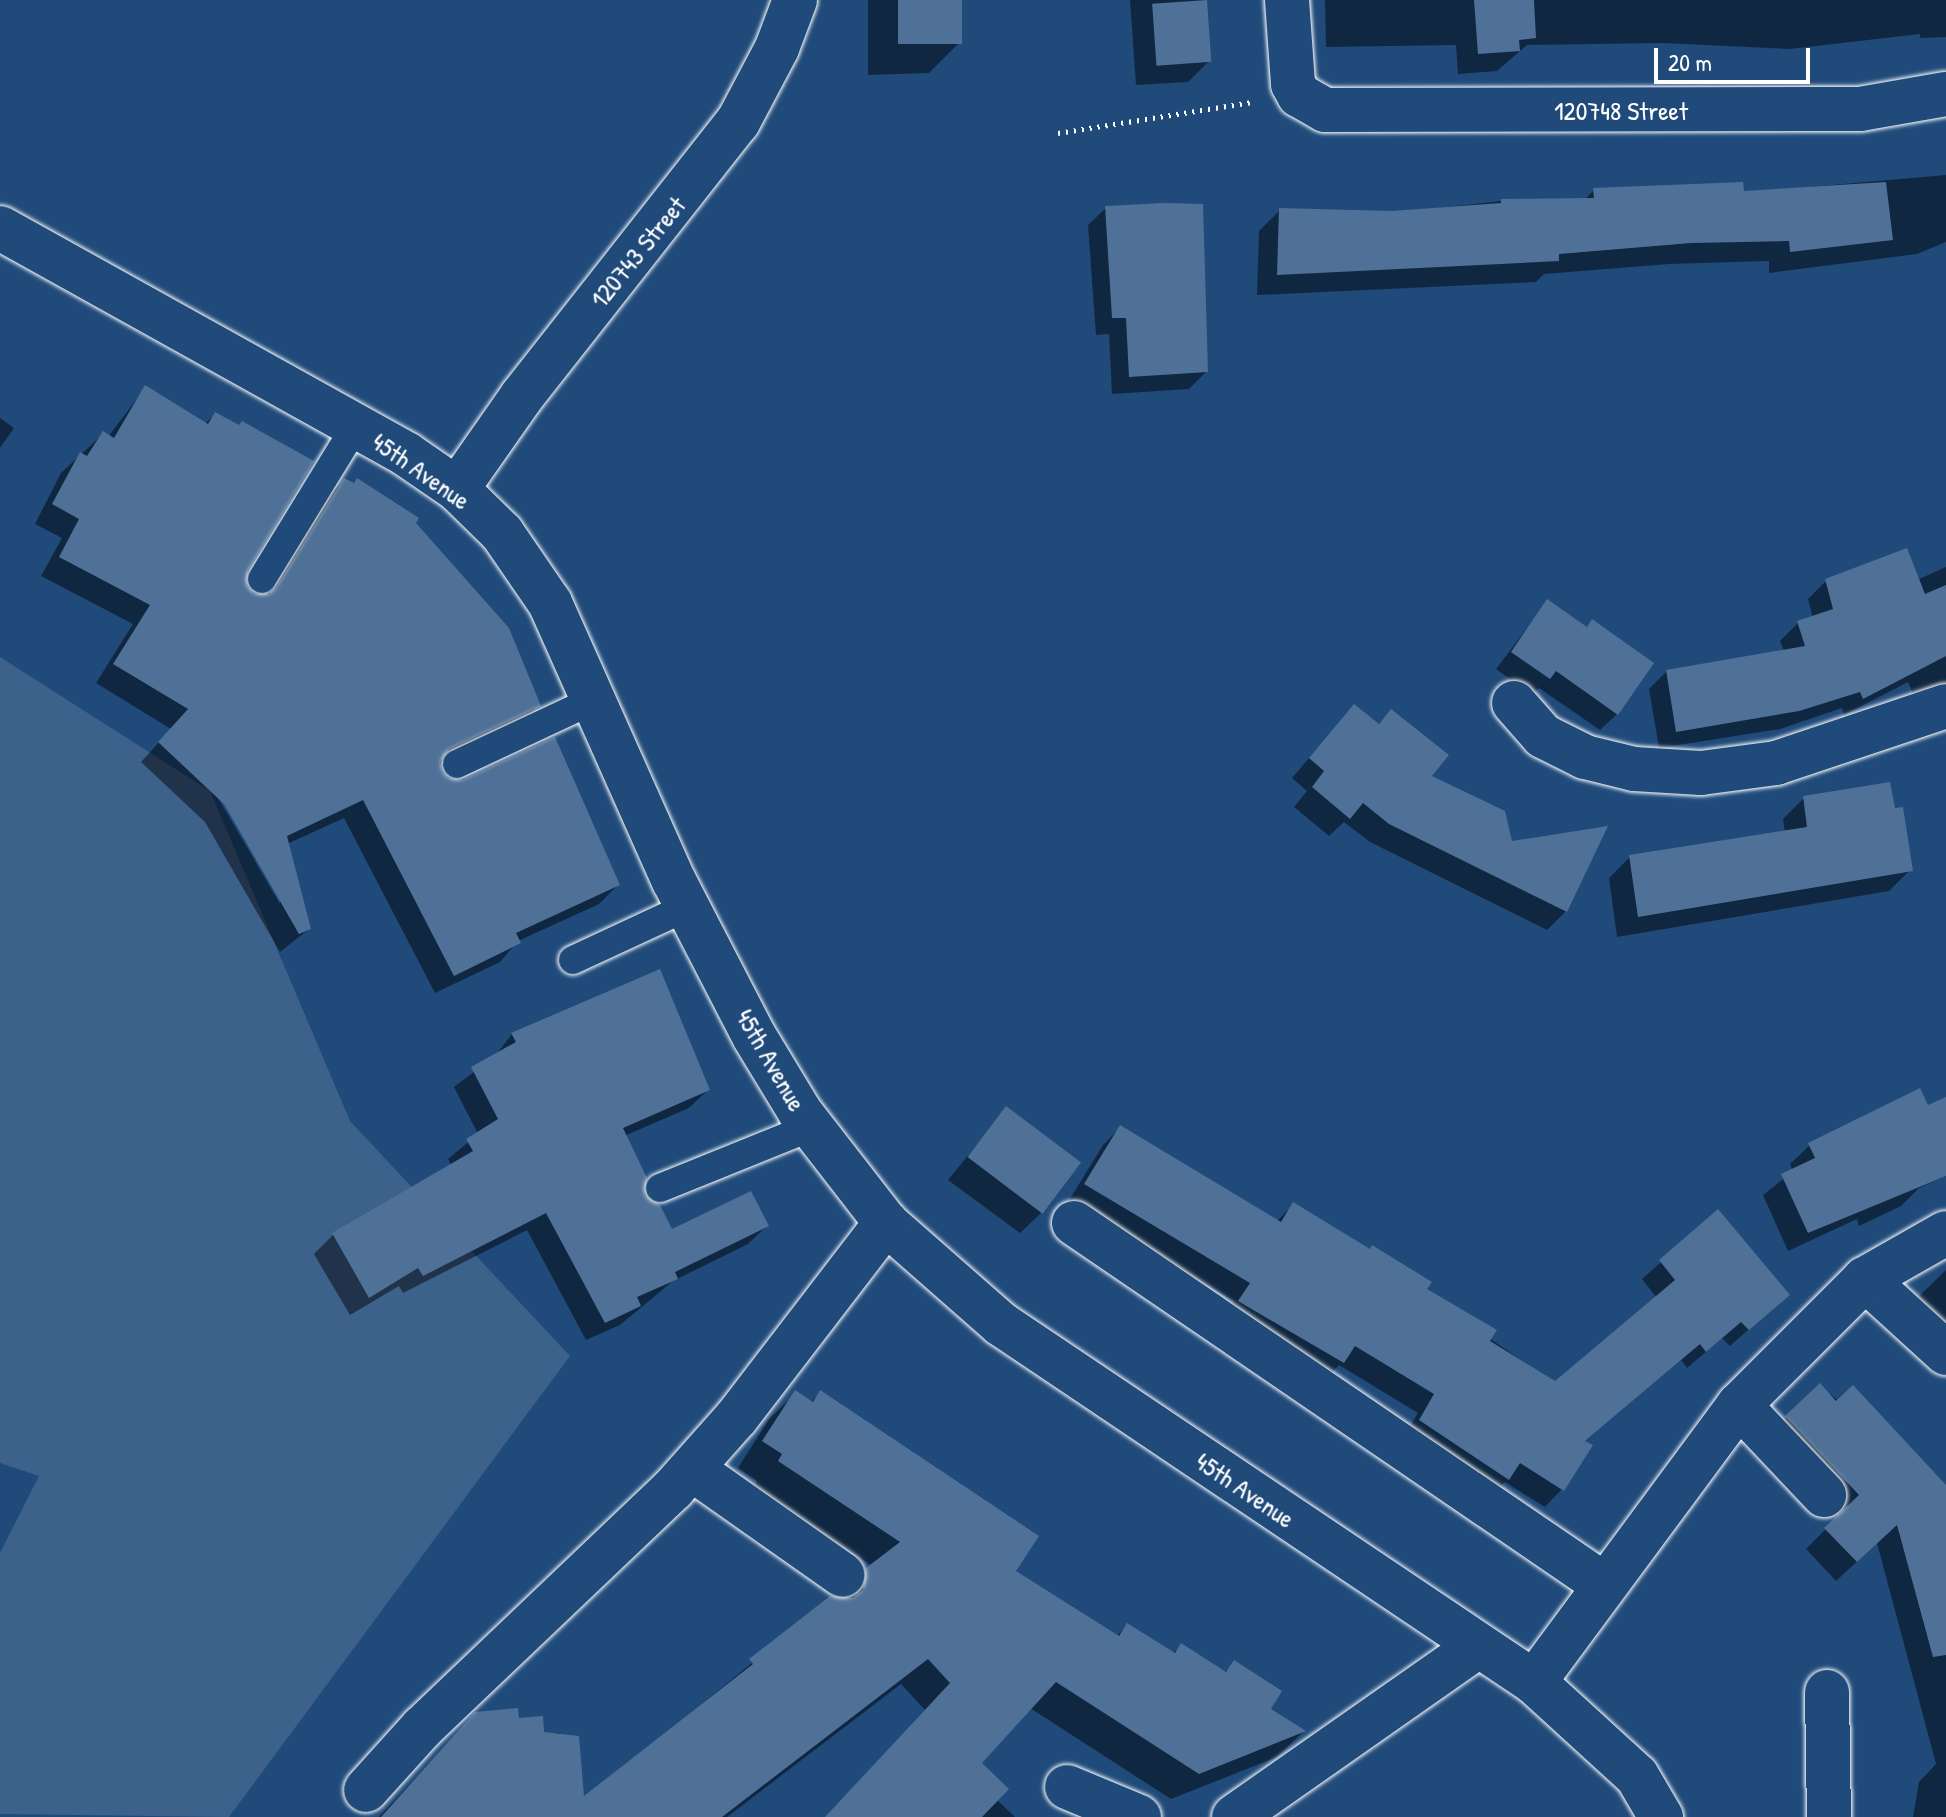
<!DOCTYPE html>
<style>
body{margin:0}
#map{position:relative;width:1946px;height:1817px;overflow:hidden;background:#1f4a7a;font-family:"Patrick Hand",sans-serif}
div>[style]{position:absolute}
[style*='--x']{left:calc(var(--x)*1px);top:calc(var(--y)*1px);width:calc(var(--w)*1px);rotate:calc(var(--a)*1deg)}
.green>*{inset:0;background:#3c618b}
.shadow>*{inset:0;background:#0007}
.building>*{inset:0;background:#507197;transform-origin:0 0}
.path>*{height:5px;margin-top:-2.5px;transform-origin:0;background:repeating-linear-gradient(90deg,#fff 0 2px,transparent 0 8px)}
.roads{filter:drop-shadow(0 0 2px #fff) drop-shadow(0 0 2px #fff)}
.service>*{height:28px;margin:-14px;padding:0 14px;transform-origin:14px;border-radius:14px;background:#1f4a7a}
.minor>*{height:44px;margin:-22px;padding:0 22px;transform-origin:22px;border-radius:22px;background:#1f4a7a}
span{translate:-50% -50%;white-space:nowrap;text-align:center;line-height:1.15;-webkit-text-stroke:7px #1f4a7a;paint-order:stroke}
.street-label{font-size:26px;color:#fff}
.scale{position:absolute;left:1654px;top:48px;width:156px;height:36px;box-sizing:border-box;border:4px solid #fff;border-top:0;padding-left:10px;font-size:24px;line-height:28px;white-space:nowrap;color:#fff;-webkit-text-stroke:6px #1f4a7a;paint-order:stroke}
</style>
<div id="map">
<div class="green">
<div style="clip-path:polygon(0 657px,210px 791px,350px 1121px,570px 1356px,229px 1817px,0 1814px,0 1553px,39px 1476px,0 1463px)"></div>
</div>
<div class="shadow">
<div style="clip-path:polygon(868px 0,960px 0,960px 42px,929px 73px,868px 75px)"></div>
<div style="clip-path:polygon(1130px 0,1205px 0,1209px 61px,1188px 82px,1136px 85px)"></div>
<div style="clip-path:polygon(1325px 0,1946px 0,1946px 37px,1920px 38px,1920px 34px,1790px 49px,1663px 43px,1527px 45px,1497px 71px,1458px 74px,1456px 45px,1326px 47px)"></div>
<div style="clip-path:polygon(1946px 175px,1946px 242px,1917px 254px,1769px 273px,1769px 261px,1669px 264px,1544px 274px,1536px 282px,1257px 295px,1259px 231px,1280px 210px,1392px 213px,1502px 201px,1584px 200px,1594px 190px,1742px 193px)"></div>
<div style="clip-path:polygon(1106px 208px,1206px 372px,1189px 389px,1112px 394px,1109px 334px,1096px 335px,1088px 225px)"></div>
<div style="clip-path:polygon(evenodd,145px 388px,205px 424px,215px 414px,245px 587px,253px 596px,266px 596px,325px 499px,344px 480px,414px 523px,539px 705px,520px 724px,438px 763px,440px 773px,618px 885px,599px 904px,518px 941px,500px 962px,435px 993px,344px 818px,287px 844px,309px 929px,280px 952px,205px 822px,141px 762px,171px 729px,96px 683px,133px 624px,41px 576px,62px 538px,35px 524px,61px 473px,103px 434px,108px 437px,145px 388px,221px 794px,280px 896px,280px 904px,217px 796px,221px 794px)"></div>
<div style="clip-path:polygon(0 418px,14px 428px,0 448px)"></div>
<div style="clip-path:polygon(1946px 567px,1946px 701px,1916px 701px,1908px 682px,1844px 715px,1842px 708px,1780px 729px,1659px 748px,1649px 689px,1667px 671px,1784px 651px,1780px 641px,1798px 623px,1813px 618px,1808px 599px,1826px 581px,1917px 580px)"></div>
<div style="clip-path:polygon(1547px 602px,1586px 628px,1592px 622px,1617px 714px,1600px 730px,1539px 688px,1532px 695px,1496px 669px)"></div>
<div style="clip-path:polygon(1354px 706px,1377px 725px,1392px 711px,1428px 777px,1566px 911px,1547px 930px,1370px 842px,1344px 822px,1329px 836px,1294px 807px,1307px 791px,1292px 778px)"></div>
<div style="clip-path:polygon(1804px 798px,1910px 870px,1889px 891px,1617px 937px,1609px 878px,1630px 857px,1785px 833px,1783px 819px)"></div>
<div style="clip-path:polygon(512px 1034px,708px 1090px,689px 1108px,624px 1136px,642px 1196px,671px 1232px,767px 1226px,748px 1244px,673px 1281px,620px 1325px,586px 1340px,527px 1230px,403px 1293px,399px 1286px,350px 1315px,314px 1254px,333px 1235px,452px 1166px,448px 1159px,478px 1134px,454px 1087px,495px 1056px)"></div>
<div style="clip-path:polygon(1946px 1099px,1946px 1176px,1919px 1188px,1901px 1206px,1859px 1226px,1857px 1219px,1788px 1251px,1763px 1195px,1793px 1171px,1790px 1164px,1810px 1145px)"></div>
<div style="clip-path:polygon(1006px 1109px,1041px 1213px,1020px 1233px,948px 1180px)"></div>
<div style="clip-path:polygon(1120px 1128px,1276px 1222px,1293px 1205px,1555px 1383px,1657px 1298px,1642px 1279px,1718px 1212px,1787px 1295px,1730px 1346px,1722px 1338px,1687px 1368px,1681px 1360px,1584px 1442px,1562px 1489px,1545px 1507px,1505px 1482px,1490px 1496px,1402px 1439px,1418px 1413px,1339px 1365px,1325px 1379px,1222px 1319px,1234px 1301px,1068px 1202px,1103px 1145px)"></div>
<div style="clip-path:polygon(1946px 1270px,1946px 1358px,1907px 1308px)"></div>
<div style="clip-path:polygon(1820px 1386px,1946px 1488px,1946px 1817px,1913px 1817px,1919px 1782px,1936px 1764px,1877px 1543px,1836px 1581px,1806px 1549px,1840px 1515px,1766px 1437px)"></div>
<div style="clip-path:polygon(796px 1393px,810px 1403px,820px 1393px,1013px 1572px,1116px 1637px,1127px 1625px,1172px 1654px,1181px 1646px,1224px 1673px,1234px 1663px,1268px 1709px,1303px 1732px,1277px 1757px,1171px 1799px,1030px 1708px,979px 1764px,996px 1799px,1015px 1817px,826px 1817px,925px 1710px,901px 1684px,727px 1817px,645px 1817px,636px 1758px,831px 1598px,840px 1599px,872px 1566px,753px 1488px,757px 1481px,738px 1468px,769px 1419px)"></div>
<div style="clip-path:polygon(476px 1714px,517px 1720px,543px 1734px,560px 1733px,584px 1817px,379px 1817px)"></div>
</div>
<div class="building">
<div style="left:898px;top:0;width:64px;height:44px"></div>
<div style="left:1207px;top:0;width:62px;height:55px;rotate:86deg"></div>
<div style="clip-path:polygon(1474px 0,1534px 0,1536px 38px,1519px 40px,1520px 51px,1478px 54px)"></div>
<div style="clip-path:polygon(1743px 182px,1744px 191px,1886px 182px,1893px 240px,1790px 252px,1789px 241px,1691px 243px,1559px 254px,1559px 261px,1277px 275px,1279px 208px,1392px 211px,1501px 203px,1501px 199px,1594px 198px,1593px 188px)"></div>
<div style="clip-path:polygon(1164px 203px,1203px 204px,1208px 372px,1129px 377px,1126px 318px,1112px 318px,1105px 206px)"></div>
<div style="clip-path:polygon(145px 385px,208px 424px,215px 412px,239px 425px,242px 421px,314px 461px,248px 570px,247px 586px,254px 594px,269px 594px,276px 588px,344px 478px,354px 483px,357px 478px,419px 518px,416px 523px,509px 628px,541px 706px,449px 749px,440px 762px,442px 772px,448px 778px,463px 780px,555px 737px,620px 885px,516px 933px,521px 943px,454px 976px,363px 800px,287px 836px,311px 929px,299px 934px,224px 804px,158px 742px,188px 709px,113px 664px,150px 605px,59px 557px,79px 519px,52px 504px,80px 452px,87px 456px,103px 431px,114px 438px)"></div>
<div style="clip-path:polygon(1907px 548px,1925px 594px,1946px 585px,1946px 656px,1863px 699px,1860px 692px,1799px 711px,1676px 732px,1666px 670px,1805px 646px,1797px 621px,1833px 609px,1825px 579px)"></div>
<div style="clip-path:polygon(1547px 599px,1587px 627px,1592px 619px,1654px 663px,1618px 715px,1556px 671px,1550px 679px,1511px 652px)"></div>
<div style="clip-path:polygon(1354px 704px,1379px 724px,1391px 709px,1449px 755px,1432px 776px,1505px 811px,1512px 841px,1608px 826px,1567px 912px,1389px 824px,1363px 803px,1350px 819px,1312px 787px,1324px 771px,1309px 758px)"></div>
<div style="clip-path:polygon(1890px 782px,1895px 808px,1903px 807px,1913px 871px,1638px 917px,1629px 855px,1807px 827px,1803px 796px)"></div>
<div style="clip-path:polygon(660px 969px,710px 1090px,623px 1128px,647px 1178px,645px 1195px,660px 1205px,672px 1229px,751px 1191px,769px 1226px,675px 1272px,678px 1279px,637px 1297px,641px 1306px,605px 1323px,546px 1213px,423px 1276px,418px 1268px,369px 1298px,332px 1233px,473px 1151px,466px 1139px,498px 1119px,471px 1067px,516px 1042px,511px 1033px)"></div>
<div style="clip-path:polygon(1920px 1088px,1928px 1105px,1946px 1097px,1946px 1176px,1808px 1233px,1781px 1174px,1815px 1158px,1808px 1143px)"></div>
<div style="left:1006px;top:1106px;width:94px;height:64px;rotate:37deg"></div>
<div style="clip-path:polygon(1120px 1125px,1281px 1222px,1293px 1202px,1370px 1249px,1372px 1245px,1432px 1282px,1427px 1289px,1497px 1330px,1490px 1341px,1555px 1381px,1675px 1280px,1659px 1260px,1718px 1209px,1790px 1295px,1749px 1330px,1741px 1322px,1706px 1352px,1700px 1344px,1585px 1441px,1593px 1445px,1564px 1491px,1520px 1463px,1509px 1480px,1419px 1420px,1434px 1394px,1355px 1346px,1344px 1363px,1238px 1301px,1250px 1283px,1084px 1184px)"></div>
<div style="clip-path:polygon(1820px 1383px,1836px 1401px,1853px 1385px,1946px 1485px,1946px 1655px,1933px 1657px,1897px 1525px,1857px 1562px,1824px 1528px,1859px 1495px,1785px 1416px)"></div>
<div style="clip-path:polygon(795px 1390px,813px 1402px,820px 1390px,1039px 1536px,1016px 1571px,1119px 1636px,1127px 1623px,1175px 1653px,1181px 1643px,1226px 1672px,1234px 1660px,1282px 1691px,1271px 1709px,1306px 1731px,1199px 1774px,1056px 1682px,982px 1763px,1009px 1789px,982px 1817px,825px 1817px,950px 1683px,928px 1659px,722px 1817px,381px 1817px,475px 1712px,518px 1708px,519px 1718px,543px 1716px,544px 1732px,579px 1736px,584px 1796px,753px 1664px,749px 1659px,830px 1596px,853px 1598px,863px 1590px,866px 1568px,900px 1542px,778px 1461px,782px 1454px,762px 1441px)"></div>
</div>
<div class="path">
<div style="--x:1058;--y:133;--w:195;--a:-9.1"></div>
</div>
<div class="roads">
<div class="service">
<div style="--x:262;--y:579;--w:178;--a:-58.5"></div>
<div style="--x:457;--y:764;--w:153;--a:-25.1"></div>
<div style="--x:573;--y:960;--w:126;--a:-24.9"></div>
<div style="--x:660;--y:1188;--w:163;--a:-22"></div>
</div>
<div class="minor">
<div style="--x:1287;--y:0;--w:84;--a:85.9"></div>
<div style="--x:1293;--y:84;--w:13;--a:61"></div>
<div style="--x:1299;--y:95;--w:30;--a:30"></div>
<div style="--x:1325;--y:110;--w:535;--a:-0.11"></div>
<div style="--x:1860;--y:109;--w:87;--a:-9.9"></div>
<div style="--x:0;--y:228;--w:465;--a:29.1"></div>
<div style="--x:406;--y:454;--w:62;--a:34.5"></div>
<div style="--x:457;--y:489;--w:63;--a:44.4"></div>
<div style="--x:502;--y:533;--w:85;--a:55.6"></div>
<div style="--x:550;--y:603;--w:304;--a:66"></div>
<div style="--x:674;--y:881;--w:174;--a:62.7"></div>
<div style="--x:754;--y:1036;--w:89;--a:58.8"></div>
<div style="--x:800;--y:1112;--w:140;--a:52.2"></div>
<div style="--x:886;--y:1223;--w:153;--a:41.3"></div>
<div style="--x:1001;--y:1324;--w:642;--a:33.89"></div>
<div style="--x:1534;--y:1682;--w:139;--a:42.4"></div>
<div style="--x:1637;--y:1776;--w:48;--a:59.7"></div>
<div style="--x:457;--y:489;--w:113;--a:-55"></div>
<div style="--x:522;--y:396;--w:349;--a:-51.8"></div>
<div style="--x:738;--y:122;--w:84;--a:-62.2"></div>
<div style="--x:777;--y:48;--w:51;--a:-69.4"></div>
<div style="--x:1514;--y:703;--w:44;--a:48.7"></div>
<div style="--x:1543;--y:736;--w:47;--a:26.6"></div>
<div style="--x:1585;--y:757;--w:50;--a:13.8"></div>
<div style="--x:1634;--y:769;--w:67;--a:3.4"></div>
<div style="--x:1701;--y:773;--w:76;--a:-7.6"></div>
<div style="--x:1776;--y:763;--w:179;--a:-18.5"></div>
<div style="--x:1074;--y:1223;--w:640;--a:34.31"></div>
<div style="--x:1865;--y:1279;--w:110;--a:42.4"></div>
<div style="--x:1739;--y:1405;--w:124;--a:46.6"></div>
<div style="--x:692;--y:1469;--w:184;--a:35.1"></div>
<div style="--x:1534;--y:1682;--w:345;--a:-53.5"></div>
<div style="--x:1739;--y:1405;--w:178;--a:-45"></div>
<div style="--x:1865;--y:1279;--w:93;--a:-29.6"></div>
<div style="--x:1827;--y:1692;--w:125;--a:89.1"></div>
<div style="--x:1067;--y:1787;--w:78;--a:22.6"></div>
<div style="--x:366;--y:1790;--w:84;--a:-47.9"></div>
<div style="--x:422;--y:1728;--w:347;--a:-43.6"></div>
<div style="--x:673;--y:1489;--w:96;--a:-48.4"></div>
<div style="--x:737;--y:1417;--w:245;--a:-52.5"></div>
<div style="--x:1234;--y:1817;--w:297;--a:-35"></div>
</div>
</div>
<div class="street-label">
<span style="left:1621px;top:111px">120748 Street</span>
<span style="left:638px;top:252px;rotate:-51deg">120743 Street</span>
<span style="left:421px;top:471px;rotate:35deg">45th Avenue</span>
<span style="left:771px;top:1060px;rotate:60deg">45th Avenue</span>
<span style="left:1245px;top:1490px;rotate:34deg">45th Avenue</span>
</div>
<div class="scale">20 m</div>
</div>
